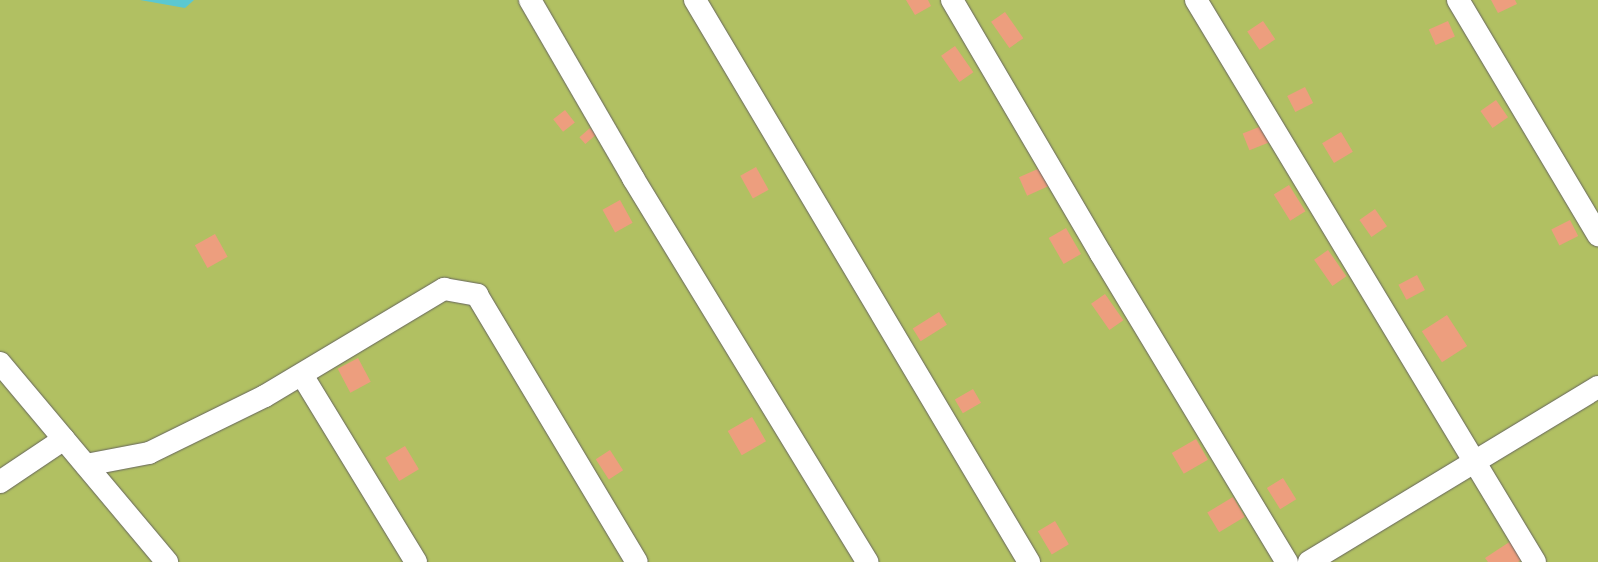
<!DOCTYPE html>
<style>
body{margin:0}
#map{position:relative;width:1598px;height:562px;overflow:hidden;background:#f0ebd9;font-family:"Shantell Sans",sans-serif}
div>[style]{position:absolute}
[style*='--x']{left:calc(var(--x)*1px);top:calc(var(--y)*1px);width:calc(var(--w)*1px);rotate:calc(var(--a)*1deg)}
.green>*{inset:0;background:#b1c062;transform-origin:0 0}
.water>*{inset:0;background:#5bc8d1}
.building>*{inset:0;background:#ed9e7e;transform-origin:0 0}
.roads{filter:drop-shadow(0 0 1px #66645e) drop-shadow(0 0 1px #66645e)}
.minor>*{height:22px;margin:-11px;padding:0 11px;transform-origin:11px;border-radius:11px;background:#fff}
span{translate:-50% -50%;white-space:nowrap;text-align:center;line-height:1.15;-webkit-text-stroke:3px #f6f6f2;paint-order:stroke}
</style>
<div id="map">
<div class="green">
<div style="left:0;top:0;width:1598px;height:562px"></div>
</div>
<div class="water">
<div style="clip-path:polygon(140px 0,194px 0,185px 8px)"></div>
</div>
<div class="building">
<div style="clip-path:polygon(906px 0,928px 0,931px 6px,915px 15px)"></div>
<div style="clip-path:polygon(1491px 0,1515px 0,1517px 4px,1498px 13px)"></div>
<div style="left:1005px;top:12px;width:32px;height:17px;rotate:55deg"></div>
<div style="left:1263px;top:21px;width:22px;height:19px;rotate:56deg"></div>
<div style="left:1448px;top:21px;width:17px;height:21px;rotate:66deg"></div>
<div style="left:955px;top:46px;width:32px;height:17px;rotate:55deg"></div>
<div style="left:1305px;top:87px;width:18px;height:20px;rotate:63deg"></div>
<div style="left:1496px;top:100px;width:21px;height:19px;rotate:55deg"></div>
<div style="left:565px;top:110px;width:16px;height:15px;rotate:52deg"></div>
<div style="left:1264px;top:125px;width:18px;height:23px;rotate:68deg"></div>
<div style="left:590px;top:128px;width:9px;height:14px;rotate:49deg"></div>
<div style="left:1341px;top:132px;width:23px;height:22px;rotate:59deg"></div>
<div style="left:756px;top:167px;width:26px;height:18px;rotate:61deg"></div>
<div style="left:1040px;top:168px;width:20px;height:23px;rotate:66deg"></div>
<div style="left:1289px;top:185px;width:31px;height:18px;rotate:58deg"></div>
<div style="left:620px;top:200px;width:26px;height:20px;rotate:61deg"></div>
<div style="left:1375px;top:209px;width:21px;height:19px;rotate:55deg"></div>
<div style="left:1570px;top:220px;width:18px;height:21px;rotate:63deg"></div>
<div style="left:1066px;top:228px;width:30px;height:20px;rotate:60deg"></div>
<div style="left:215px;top:234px;width:26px;height:23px;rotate:61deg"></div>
<div style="left:1328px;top:250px;width:32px;height:17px;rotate:55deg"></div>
<div style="left:1417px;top:275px;width:17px;height:21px;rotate:62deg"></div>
<div style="left:1105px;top:294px;width:32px;height:17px;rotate:55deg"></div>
<div style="left:939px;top:312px;width:15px;height:31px;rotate:58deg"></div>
<div style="left:1447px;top:315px;width:37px;height:30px;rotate:57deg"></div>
<div style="left:358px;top:358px;width:27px;height:23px;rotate:62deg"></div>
<div style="left:973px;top:389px;width:16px;height:21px;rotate:60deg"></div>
<div style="left:752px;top:417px;width:28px;height:28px;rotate:60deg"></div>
<div style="left:1196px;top:439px;width:24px;height:28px;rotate:60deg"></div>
<div style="left:405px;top:446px;width:27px;height:23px;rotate:59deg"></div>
<div style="left:610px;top:450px;width:24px;height:17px;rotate:57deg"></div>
<div style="left:1283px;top:478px;width:25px;height:19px;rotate:58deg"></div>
<div style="left:1233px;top:497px;width:23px;height:30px;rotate:59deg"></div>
<div style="left:1055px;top:521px;width:27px;height:20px;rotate:59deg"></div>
<div style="clip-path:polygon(1514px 539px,1526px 557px,1518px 562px,1488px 562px,1485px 558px)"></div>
</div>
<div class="roads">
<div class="minor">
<div style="--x:530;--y:0;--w:206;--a:59.9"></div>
<div style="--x:633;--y:178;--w:450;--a:58.6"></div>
<div style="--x:695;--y:0;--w:654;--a:59.28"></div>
<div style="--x:952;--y:0;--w:294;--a:59.6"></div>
<div style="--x:1101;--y:254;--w:360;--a:58.9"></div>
<div style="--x:1196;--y:0;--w:656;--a:58.9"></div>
<div style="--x:1458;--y:0;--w:274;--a:59.2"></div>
<div style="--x:0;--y:363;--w:260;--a:50"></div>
<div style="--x:302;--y:375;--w:219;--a:58.6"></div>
<div style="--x:86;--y:465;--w:64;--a:-10.8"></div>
<div style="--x:149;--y:453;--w:129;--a:-26.2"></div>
<div style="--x:265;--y:396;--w:209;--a:-30.9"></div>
<div style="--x:444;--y:289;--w:34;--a:10"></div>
<div style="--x:477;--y:295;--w:311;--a:59.1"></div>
<div style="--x:0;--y:482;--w:77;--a:-33.9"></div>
<div style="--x:1309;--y:562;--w:338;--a:-31.2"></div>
</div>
</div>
</div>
